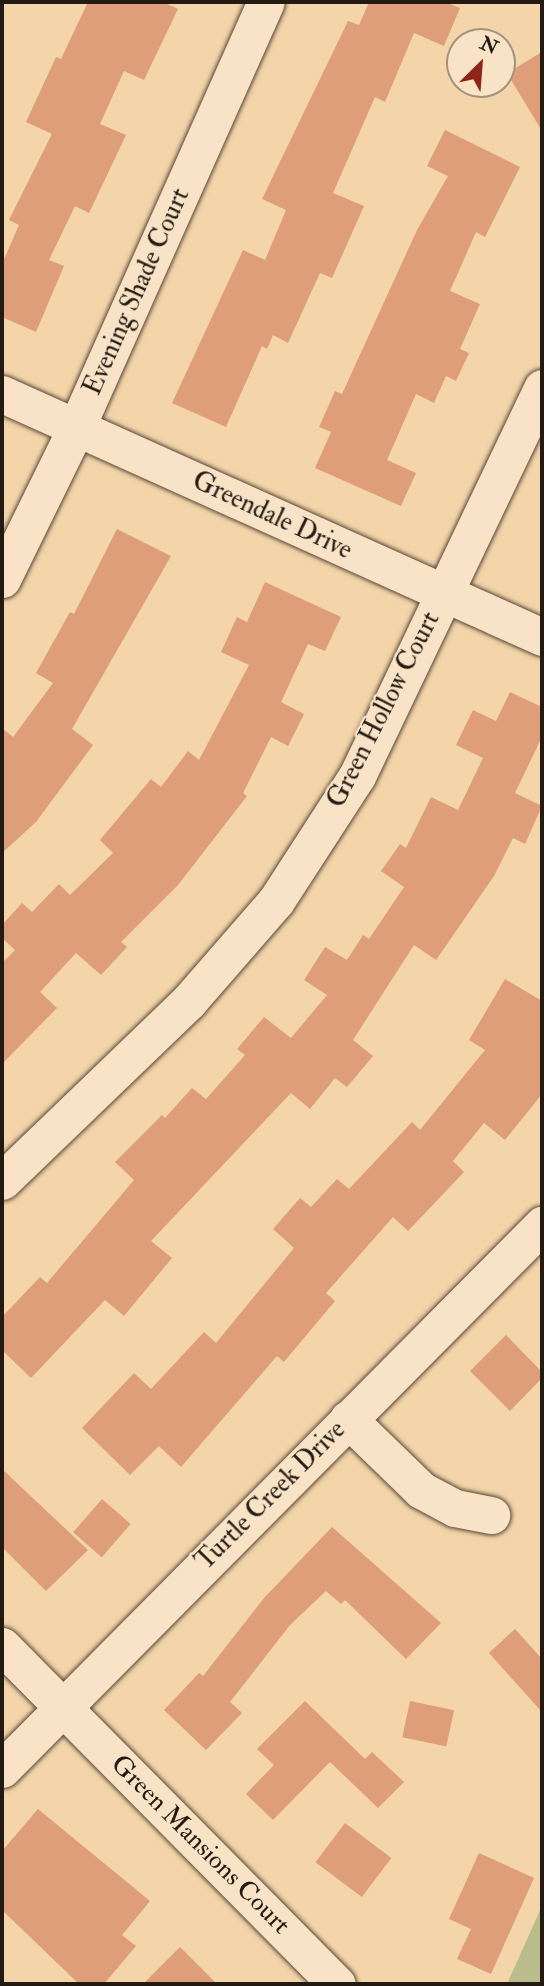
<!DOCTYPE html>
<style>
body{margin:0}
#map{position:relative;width:544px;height:1986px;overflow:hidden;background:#f4d4a9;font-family:"IM FELL Double Pica",serif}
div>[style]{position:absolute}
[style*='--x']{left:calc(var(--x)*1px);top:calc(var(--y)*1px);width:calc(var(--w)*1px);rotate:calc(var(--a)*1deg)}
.green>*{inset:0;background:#b8bd8b}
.building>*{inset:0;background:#de9e79;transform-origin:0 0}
.roads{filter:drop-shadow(0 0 2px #574837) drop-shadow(0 0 2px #574837)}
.street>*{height:37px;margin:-18.5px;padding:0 18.5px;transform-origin:18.5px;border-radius:18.5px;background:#f8e3c7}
span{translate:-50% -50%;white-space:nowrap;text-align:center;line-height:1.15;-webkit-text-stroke:5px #f8e3c7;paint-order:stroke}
.street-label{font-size:26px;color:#231a11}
.frame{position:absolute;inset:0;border:4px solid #231a11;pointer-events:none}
.north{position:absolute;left:446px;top:28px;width:70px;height:70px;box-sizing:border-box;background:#f8e3c7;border:2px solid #a3937e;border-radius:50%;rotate:25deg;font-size:19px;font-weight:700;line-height:28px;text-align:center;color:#231a11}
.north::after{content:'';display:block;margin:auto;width:24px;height:32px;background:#8f2418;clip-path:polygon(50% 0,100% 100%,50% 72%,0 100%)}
</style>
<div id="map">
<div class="green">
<div style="clip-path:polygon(542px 1906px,542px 1984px,507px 1984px)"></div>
</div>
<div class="building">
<div style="clip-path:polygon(88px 2px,163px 2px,178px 9px,144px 80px,124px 71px,100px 124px,126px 135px,89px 213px,75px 206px,49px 260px,64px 266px,36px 332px,2px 317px,2px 264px,19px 225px,9px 220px,52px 134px,26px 122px,56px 57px,61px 59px)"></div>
<div style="clip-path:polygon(369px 2px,445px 2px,460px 8px,444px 46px,414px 33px,385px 102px,375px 97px,333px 193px,364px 206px,332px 278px,320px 273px,288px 343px,273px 335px,267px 349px,262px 346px,226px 427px,172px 403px,243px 250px,265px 260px,286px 210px,262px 199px,348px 21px,359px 25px)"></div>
<div style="clip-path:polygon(542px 52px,542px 131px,507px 73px)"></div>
<div style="clip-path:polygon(445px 130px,520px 167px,485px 237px,476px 232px,450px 291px,480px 304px,460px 349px,469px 353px,456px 381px,446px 376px,434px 403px,416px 394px,387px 460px,416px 473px,401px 506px,315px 468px,331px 432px,319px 427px,335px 391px,342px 394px,417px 230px,448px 176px,427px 166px)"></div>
<div style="clip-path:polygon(117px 529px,171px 556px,72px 729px,93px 745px,36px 822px,2px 853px,2px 728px,13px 737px,53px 683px,36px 673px,70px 612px,74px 614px)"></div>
<div style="clip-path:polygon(265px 582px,341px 617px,325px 651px,308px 644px,281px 702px,304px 714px,288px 746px,271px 737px,243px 793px,247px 796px,178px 885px,121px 942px,127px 947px,101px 975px,76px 953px,40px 992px,57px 1008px,2px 1064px,2px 963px,15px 950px,2px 938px,2px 925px,22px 903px,32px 912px,59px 884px,70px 895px,113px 853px,100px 840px,151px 779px,161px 787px,188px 751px,199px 760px,249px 665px,221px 652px,237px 617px,247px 622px)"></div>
<div style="clip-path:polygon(510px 692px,542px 707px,542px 737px,515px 793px,542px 806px,525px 844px,513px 838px,494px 876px,436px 960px,414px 945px,353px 1040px,373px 1056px,347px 1087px,335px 1078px,310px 1109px,291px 1093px,151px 1241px,172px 1258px,124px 1316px,105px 1300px,31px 1378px,2px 1350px,2px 1317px,40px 1277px,47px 1283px,134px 1180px,115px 1162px,162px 1115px,165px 1118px,192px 1088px,206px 1099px,245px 1055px,237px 1049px,264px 1017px,291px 1038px,327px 995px,304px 980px,325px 947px,347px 960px,363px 935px,369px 939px,404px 887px,381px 871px,400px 844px,406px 848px,431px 797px,458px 810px,483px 758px,456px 745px,473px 710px,496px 721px)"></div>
<div style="clip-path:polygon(505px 979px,542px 1001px,542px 1094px,505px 1140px,484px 1123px,453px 1161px,464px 1172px,408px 1231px,393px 1217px,326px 1293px,335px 1301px,284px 1362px,277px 1356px,181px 1467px,159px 1446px,130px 1475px,82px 1428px,134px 1373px,151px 1389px,204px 1332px,216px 1343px,294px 1248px,273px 1229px,300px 1198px,311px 1207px,337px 1179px,349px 1189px,412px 1122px,420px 1130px,485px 1050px,469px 1040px)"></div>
<div style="clip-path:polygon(506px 1335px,542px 1372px,542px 1378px,510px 1411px,470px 1371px)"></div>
<div style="clip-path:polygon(2px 1469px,88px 1550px,46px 1591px,2px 1547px)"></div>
<div style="left:102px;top:1499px;width:38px;height:44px;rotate:41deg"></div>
<div style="clip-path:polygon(332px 1527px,441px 1623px,406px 1659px,345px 1600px,341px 1604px,326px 1591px,290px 1625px,230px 1702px,242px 1713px,206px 1750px,164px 1710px,199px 1673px,203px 1676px,264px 1598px)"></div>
<div style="clip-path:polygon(515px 1629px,542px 1659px,542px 1712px,489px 1653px)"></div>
<div style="clip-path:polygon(305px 1701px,365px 1759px,372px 1752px,404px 1782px,378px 1808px,330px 1762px,273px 1820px,246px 1794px,274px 1765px,257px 1749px)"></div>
<div style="left:410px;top:1701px;width:45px;height:37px;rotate:12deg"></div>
<div style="clip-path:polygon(38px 1809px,150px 1901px,122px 1935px,136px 1946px,104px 1984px,79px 1984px,2px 1910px,2px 1851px)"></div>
<div style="left:345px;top:1823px;width:58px;height:49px;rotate:37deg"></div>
<div style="clip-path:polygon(479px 1853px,534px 1878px,491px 1974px,457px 1959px,471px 1929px,449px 1919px)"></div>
<div style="clip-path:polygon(180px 1947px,217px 1984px,143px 1984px)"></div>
</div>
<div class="roads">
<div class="street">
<div style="--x:2;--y:394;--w:592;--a:24.23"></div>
<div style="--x:2;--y:579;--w:170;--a:-63.9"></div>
<div style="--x:77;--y:426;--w:464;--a:-66"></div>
<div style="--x:2;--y:1181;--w:260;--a:-43.9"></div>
<div style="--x:189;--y:1001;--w:133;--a:-49"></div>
<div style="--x:276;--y:901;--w:149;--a:-57.1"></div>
<div style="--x:357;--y:776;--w:430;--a:-64.5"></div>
<div style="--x:348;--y:1419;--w:102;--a:44.2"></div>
<div style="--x:421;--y:1490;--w:38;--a:28"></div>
<div style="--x:455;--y:1508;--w:37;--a:11"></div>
<div style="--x:2;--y:1646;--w:476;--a:45.3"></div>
<div style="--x:2;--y:1769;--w:767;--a:-45.21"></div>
</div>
</div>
<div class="street-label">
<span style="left:137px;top:292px;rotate:-66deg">Evening Shade Court</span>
<span style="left:272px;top:516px;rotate:25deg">Greendale Drive</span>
<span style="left:384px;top:710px;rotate:-63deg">Green Hollow Court</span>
<span style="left:271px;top:1496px;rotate:-45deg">Turtle Creek Drive</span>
<span style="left:200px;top:1845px;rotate:45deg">Green Mansions Court</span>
</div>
<div class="frame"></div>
<div class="north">N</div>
</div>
